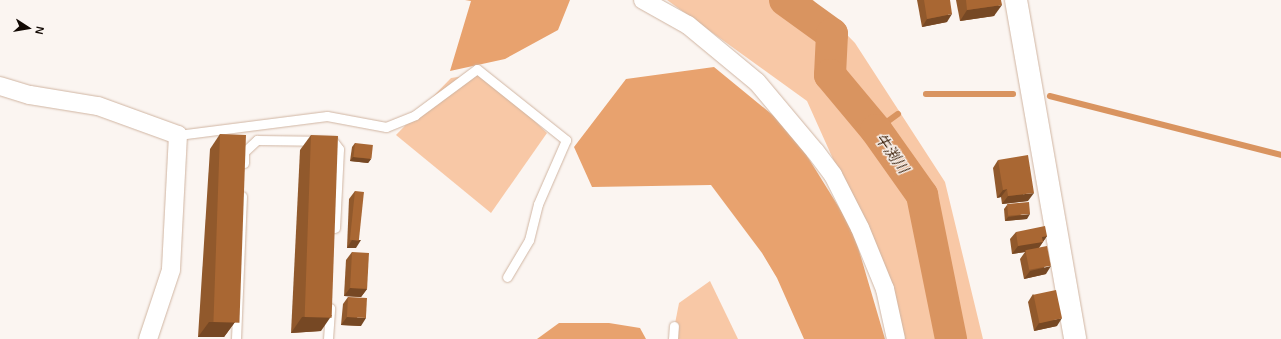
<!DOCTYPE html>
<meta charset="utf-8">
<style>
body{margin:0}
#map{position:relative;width:1281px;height:339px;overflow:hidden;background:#fbf5f1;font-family:Helvetica,"Noto Sans JP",sans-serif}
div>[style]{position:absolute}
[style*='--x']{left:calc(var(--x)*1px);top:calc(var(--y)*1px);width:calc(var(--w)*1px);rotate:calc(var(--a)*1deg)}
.green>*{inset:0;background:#f8c8a6}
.forest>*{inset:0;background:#e8a26e}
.stream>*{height:5.5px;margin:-2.75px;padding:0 2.75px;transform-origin:2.75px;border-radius:2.75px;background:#d99460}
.river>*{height:32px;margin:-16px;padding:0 16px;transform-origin:16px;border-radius:16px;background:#d99460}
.roads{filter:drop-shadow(0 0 1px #d0b5a2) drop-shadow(0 0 1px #d0b5a2)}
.lane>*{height:9px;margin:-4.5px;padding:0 4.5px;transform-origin:4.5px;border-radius:4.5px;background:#fff}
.street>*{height:18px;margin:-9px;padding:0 9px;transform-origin:9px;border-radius:9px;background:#fff}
.secondary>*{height:22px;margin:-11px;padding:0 11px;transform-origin:11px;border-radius:11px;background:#fff}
.wall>*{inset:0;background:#91592c}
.shaded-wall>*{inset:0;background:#764824}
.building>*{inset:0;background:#a96733;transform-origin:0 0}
span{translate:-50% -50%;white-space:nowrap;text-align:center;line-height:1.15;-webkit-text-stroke:3px #fbf5f1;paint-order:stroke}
.water-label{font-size:15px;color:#3f230c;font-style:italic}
.north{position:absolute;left:8px;top:8px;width:40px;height:40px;-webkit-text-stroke:3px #fbf5f1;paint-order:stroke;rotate:102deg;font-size:11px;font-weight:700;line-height:16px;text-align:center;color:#120904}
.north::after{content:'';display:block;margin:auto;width:14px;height:18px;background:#120904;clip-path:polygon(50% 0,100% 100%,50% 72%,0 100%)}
</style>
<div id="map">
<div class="green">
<div style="clip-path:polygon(667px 0,813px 0,855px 43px,945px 182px,983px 339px,904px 339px,895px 297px,807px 101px)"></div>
<div style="clip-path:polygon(485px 73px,547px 133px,491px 213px,396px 135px,451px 78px)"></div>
<div style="clip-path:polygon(710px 281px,738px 339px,672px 339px,679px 303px)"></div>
</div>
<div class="forest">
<div style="clip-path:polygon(465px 0,570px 0,558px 30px,505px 59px,450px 71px,471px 1px)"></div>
<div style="clip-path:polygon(714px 67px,791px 130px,853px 230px,885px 339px,804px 339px,777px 278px,762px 253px,711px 185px,592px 187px,574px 147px,626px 79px)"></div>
<div style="clip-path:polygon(559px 323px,609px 323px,640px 328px,646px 339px,537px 339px)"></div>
</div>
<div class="stream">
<div style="--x:926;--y:94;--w:87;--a:0"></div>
<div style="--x:1050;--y:96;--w:238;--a:14.3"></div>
<div style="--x:876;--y:130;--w:27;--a:-36"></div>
</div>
<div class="river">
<div style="--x:785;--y:0;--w:58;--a:35.9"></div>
<div style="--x:832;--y:34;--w:41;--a:92.8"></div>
<div style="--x:830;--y:75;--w:72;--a:50.1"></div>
<div style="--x:876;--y:130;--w:80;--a:54.7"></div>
<div style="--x:922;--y:195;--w:147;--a:78.6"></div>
</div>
<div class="roads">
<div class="lane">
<div style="--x:178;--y:135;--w:150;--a:-7.3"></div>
<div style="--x:327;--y:116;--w:60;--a:10.6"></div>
<div style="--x:386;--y:127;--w:31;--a:-22"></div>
<div style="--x:415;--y:115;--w:77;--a:-36.6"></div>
<div style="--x:477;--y:69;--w:114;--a:38.6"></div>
<div style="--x:566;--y:140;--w:70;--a:113.6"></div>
<div style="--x:538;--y:204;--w:37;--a:104"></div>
<div style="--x:529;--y:240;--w:43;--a:120.7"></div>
<div style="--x:244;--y:163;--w:11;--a:-90"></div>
<div style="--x:244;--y:152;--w:18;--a:-43"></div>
<div style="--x:257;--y:140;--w:76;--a:0.8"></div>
<div style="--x:333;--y:141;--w:10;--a:53"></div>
<div style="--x:339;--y:149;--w:79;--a:92.9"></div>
<div style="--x:236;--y:339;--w:143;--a:-87.6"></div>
<div style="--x:328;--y:339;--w:31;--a:-86"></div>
<div style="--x:673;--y:339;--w:13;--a:-86"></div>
</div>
<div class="street">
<div style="--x:643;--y:0;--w:51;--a:29.1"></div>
<div style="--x:688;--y:25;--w:89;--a:39.6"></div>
<div style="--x:757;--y:82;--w:90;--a:50"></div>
<div style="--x:815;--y:151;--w:30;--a:53"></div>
<div style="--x:833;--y:175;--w:59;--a:63"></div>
<div style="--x:860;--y:228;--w:66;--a:67.7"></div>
<div style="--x:885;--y:289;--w:51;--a:77.6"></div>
<div style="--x:0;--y:86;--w:31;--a:17"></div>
<div style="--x:30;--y:95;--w:69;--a:9.2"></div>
<div style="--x:98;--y:106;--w:85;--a:19.9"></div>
<div style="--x:178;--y:135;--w:135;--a:93"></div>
<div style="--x:171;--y:270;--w:73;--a:108.4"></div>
</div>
<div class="secondary">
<div style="--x:1016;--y:0;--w:344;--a:80.1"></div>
</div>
</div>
<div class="wall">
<div style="clip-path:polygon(917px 0,950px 0,947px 22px,922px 27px)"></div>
<div style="clip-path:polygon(956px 0,1001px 0,994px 16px,960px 21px)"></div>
<div style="clip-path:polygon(220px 134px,235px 322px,224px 337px,198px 337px,210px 149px)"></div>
<div style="clip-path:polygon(311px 135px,321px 331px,291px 333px,300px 150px)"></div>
<div style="clip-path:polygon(355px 143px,371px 159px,368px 163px,350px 161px,352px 147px)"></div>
<div style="clip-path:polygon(998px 160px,1028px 201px,1002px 204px,1001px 197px,997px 198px,993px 168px)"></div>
<div style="clip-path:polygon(355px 191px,356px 248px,347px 248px,349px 199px)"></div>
<div style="clip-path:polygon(1007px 205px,1027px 219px,1005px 221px,1004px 209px)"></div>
<div style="clip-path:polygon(1016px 232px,1047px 236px,1039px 248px,1046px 274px,1024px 279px,1020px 259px,1025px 252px,1012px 254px,1010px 239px)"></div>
<div style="clip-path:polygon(352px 252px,367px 289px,361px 297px,344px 296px,346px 260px)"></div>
<div style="clip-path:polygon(1033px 294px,1057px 326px,1034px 331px,1028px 302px)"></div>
<div style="clip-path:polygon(348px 297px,361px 326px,341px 325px,343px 304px)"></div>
</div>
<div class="shaded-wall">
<div style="clip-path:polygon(1002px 5px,994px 16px,960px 21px,967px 10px)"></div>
<div style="clip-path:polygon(952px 14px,947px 22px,922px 27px,927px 19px)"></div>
<div style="clip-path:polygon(353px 157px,371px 159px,368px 163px,350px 161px)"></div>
<div style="clip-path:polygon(1007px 189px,1001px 197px,997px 198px,1003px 190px)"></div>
<div style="clip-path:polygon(1034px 193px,1028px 201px,1002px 204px,1008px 196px)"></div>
<div style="clip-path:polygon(1030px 214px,1027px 219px,1005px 221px,1008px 217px)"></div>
<div style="clip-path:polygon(1047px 236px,1037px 250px,1026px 251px,1025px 252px,1012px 254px,1018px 246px,1042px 237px)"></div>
<div style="clip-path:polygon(352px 240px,361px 240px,356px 248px,347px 248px)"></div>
<div style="clip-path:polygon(1051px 266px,1046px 274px,1024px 279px,1030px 271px)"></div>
<div style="clip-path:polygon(350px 288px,367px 289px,361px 297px,344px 296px)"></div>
<div style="clip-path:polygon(332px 315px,321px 331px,291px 333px,302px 317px)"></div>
<div style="clip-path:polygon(347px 317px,366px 318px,361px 326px,341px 325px)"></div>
<div style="clip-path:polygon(1062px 318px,1057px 326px,1034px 331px,1039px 323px)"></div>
<div style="clip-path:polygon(209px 322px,235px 322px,224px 337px,198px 337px)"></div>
</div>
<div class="building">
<div style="clip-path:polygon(924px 0,950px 0,952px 14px,927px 19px)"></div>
<div style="clip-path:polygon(966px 0,1001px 0,1002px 5px,967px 10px)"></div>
<div style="left:220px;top:134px;width:26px;height:188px;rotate:2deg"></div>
<div style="left:311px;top:135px;width:27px;height:182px;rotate:2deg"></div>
<div style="left:355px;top:143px;width:18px;height:14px;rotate:6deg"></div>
<div style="clip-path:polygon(1028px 155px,1034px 193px,1008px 196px,1007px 189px,1003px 190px,998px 160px)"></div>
<div style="left:355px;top:191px;width:9px;height:49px;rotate:6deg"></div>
<div style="left:1029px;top:202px;width:12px;height:22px;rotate:85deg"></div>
<div style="clip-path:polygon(1045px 226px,1047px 236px,1042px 237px,1043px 242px,1018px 246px,1016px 232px)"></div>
<div style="left:1047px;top:246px;width:20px;height:22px;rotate:79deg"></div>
<div style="left:352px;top:252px;width:17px;height:36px;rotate:3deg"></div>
<div style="left:1056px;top:290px;width:29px;height:23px;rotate:78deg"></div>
<div style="left:348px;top:297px;width:19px;height:20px;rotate:3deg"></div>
</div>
<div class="water-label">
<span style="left:892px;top:153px;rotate:54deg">牛渕川</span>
</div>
<div class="north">N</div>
</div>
